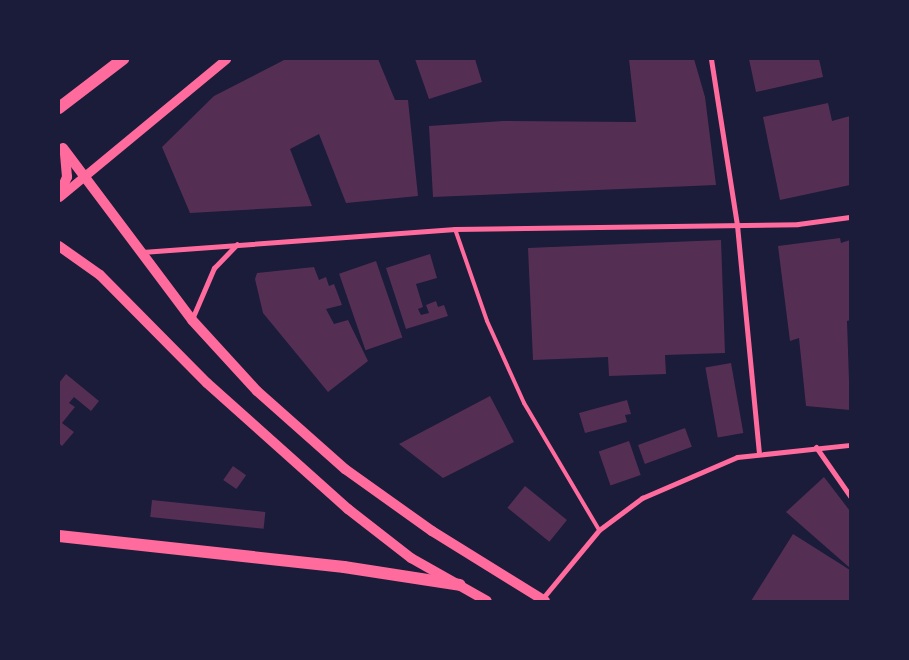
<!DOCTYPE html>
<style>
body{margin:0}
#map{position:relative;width:909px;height:660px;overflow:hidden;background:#1b1b3a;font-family:"Libre Baskerville",serif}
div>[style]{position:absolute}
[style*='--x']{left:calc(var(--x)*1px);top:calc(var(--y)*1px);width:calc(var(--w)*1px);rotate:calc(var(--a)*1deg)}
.building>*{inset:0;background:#542f53;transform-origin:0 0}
.service>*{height:4px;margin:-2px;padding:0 2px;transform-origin:2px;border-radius:2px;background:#ff6b9d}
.minor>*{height:5px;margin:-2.5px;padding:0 2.5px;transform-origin:2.5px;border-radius:2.5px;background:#ff6b9d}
.tertiary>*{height:9px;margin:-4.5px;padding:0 4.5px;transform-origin:4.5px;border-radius:4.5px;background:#ff6b9d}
.secondary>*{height:10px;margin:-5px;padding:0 5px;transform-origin:5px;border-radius:5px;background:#ff6b9d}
.primary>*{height:12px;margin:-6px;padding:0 6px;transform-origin:6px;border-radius:6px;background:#ff6b9d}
span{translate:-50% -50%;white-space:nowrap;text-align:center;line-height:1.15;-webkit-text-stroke:4.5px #1b1b3a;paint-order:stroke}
.frame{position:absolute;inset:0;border:60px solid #1b1b3a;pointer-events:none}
</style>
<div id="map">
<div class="building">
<div style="clip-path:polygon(286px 59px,378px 59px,395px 100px,408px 100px,418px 196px,346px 203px,319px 134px,290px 149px,312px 206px,190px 213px,162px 147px,214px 96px)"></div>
<div style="clip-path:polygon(415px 59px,475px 59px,482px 82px,429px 99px)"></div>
<div style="clip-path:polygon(629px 59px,694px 59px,705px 97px,716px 185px,433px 197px,429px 126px,503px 121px,636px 122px)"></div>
<div style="clip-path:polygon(749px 59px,819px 59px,823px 77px,756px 92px)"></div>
<div style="clip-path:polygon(828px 103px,832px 121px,850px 116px,850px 185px,780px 200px,763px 117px)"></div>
<div style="clip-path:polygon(840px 238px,841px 243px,850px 240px,850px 320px,847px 321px,850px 410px,806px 406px,799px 338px,790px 341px,778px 246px)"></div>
<div style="clip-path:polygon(721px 240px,725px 353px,665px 355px,666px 374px,609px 376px,608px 357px,533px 360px,528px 248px)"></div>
<div style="clip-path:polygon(430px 254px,437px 278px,416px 284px,423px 307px,418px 309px,421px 315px,429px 313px,426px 305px,436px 301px,438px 307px,444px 305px,448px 316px,406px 329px,386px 268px)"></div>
<div style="left:376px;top:261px;width:81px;height:39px;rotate:71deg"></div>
<div style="clip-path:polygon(314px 267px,319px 280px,326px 277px,329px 286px,334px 284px,342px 305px,326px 309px,334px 324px,348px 320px,368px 361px,328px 392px,263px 313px,255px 279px,257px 273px)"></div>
<div style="left:731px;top:363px;width:71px;height:26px;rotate:80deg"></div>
<div style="clip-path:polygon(66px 374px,99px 401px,91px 411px,74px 397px,69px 403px,75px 407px,62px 423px,74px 432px,62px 446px,59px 443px,59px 383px)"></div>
<div style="clip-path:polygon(490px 396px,514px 442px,443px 478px,399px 444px)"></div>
<div style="clip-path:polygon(627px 400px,631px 414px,625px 415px,627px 422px,585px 433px,579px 413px)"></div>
<div style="left:685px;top:428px;width:20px;height:50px;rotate:70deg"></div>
<div style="left:629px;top:441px;width:36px;height:32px;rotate:71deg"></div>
<div style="left:233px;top:466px;width:16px;height:17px;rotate:35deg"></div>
<div style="clip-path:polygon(824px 477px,850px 511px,850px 568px,786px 512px)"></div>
<div style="left:525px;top:486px;width:54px;height:28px;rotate:39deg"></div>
<div style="left:152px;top:500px;width:114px;height:17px;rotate:6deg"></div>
<div style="clip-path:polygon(793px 534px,850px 570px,850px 601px,751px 601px)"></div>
</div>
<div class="service">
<div style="--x:455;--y:229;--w:97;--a:70.8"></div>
<div style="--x:487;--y:321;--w:90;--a:65.7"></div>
<div style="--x:524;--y:403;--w:147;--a:59.4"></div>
</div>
<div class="minor">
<div style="--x:711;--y:59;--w:168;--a:81.1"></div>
<div style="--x:737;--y:225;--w:228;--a:84.5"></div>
<div style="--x:142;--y:252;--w:314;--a:-4.2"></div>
<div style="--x:455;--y:229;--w:343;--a:-0.8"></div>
<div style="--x:798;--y:224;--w:52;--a:-7.7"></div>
<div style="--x:192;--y:319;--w:56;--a:-66.7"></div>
<div style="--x:214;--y:268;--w:33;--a:-46"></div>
<div style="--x:816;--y:447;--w:60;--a:55.2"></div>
<div style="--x:542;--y:599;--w:89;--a:-50.4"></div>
<div style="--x:599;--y:530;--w:54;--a:-36.7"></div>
<div style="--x:642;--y:498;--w:103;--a:-23.3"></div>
<div style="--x:737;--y:457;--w:114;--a:-6.1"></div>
</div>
<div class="tertiary">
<div style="--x:59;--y:197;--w:217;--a:-39.6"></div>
</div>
<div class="secondary">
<div style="--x:63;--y:148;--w:215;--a:53.1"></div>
<div style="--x:192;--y:320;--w:96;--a:47.5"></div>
<div style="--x:257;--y:391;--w:118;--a:41.6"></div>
<div style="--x:345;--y:469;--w:107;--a:35.5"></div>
<div style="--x:432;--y:531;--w:133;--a:31.8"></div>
<div style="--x:59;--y:195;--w:20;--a:-66"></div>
<div style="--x:67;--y:177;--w:24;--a:-95"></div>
<div style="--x:59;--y:246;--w:50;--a:35.3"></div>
<div style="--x:100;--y:275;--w:152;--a:45.3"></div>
<div style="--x:207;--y:383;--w:189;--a:41.8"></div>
<div style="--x:348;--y:509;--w:80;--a:37.9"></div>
<div style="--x:411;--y:558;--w:87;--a:29.5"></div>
</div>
<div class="primary">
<div style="--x:59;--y:108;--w:81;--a:-37.4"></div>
<div style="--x:59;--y:536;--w:287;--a:6.2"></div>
<div style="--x:344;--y:567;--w:117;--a:8.8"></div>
</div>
<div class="frame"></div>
</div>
